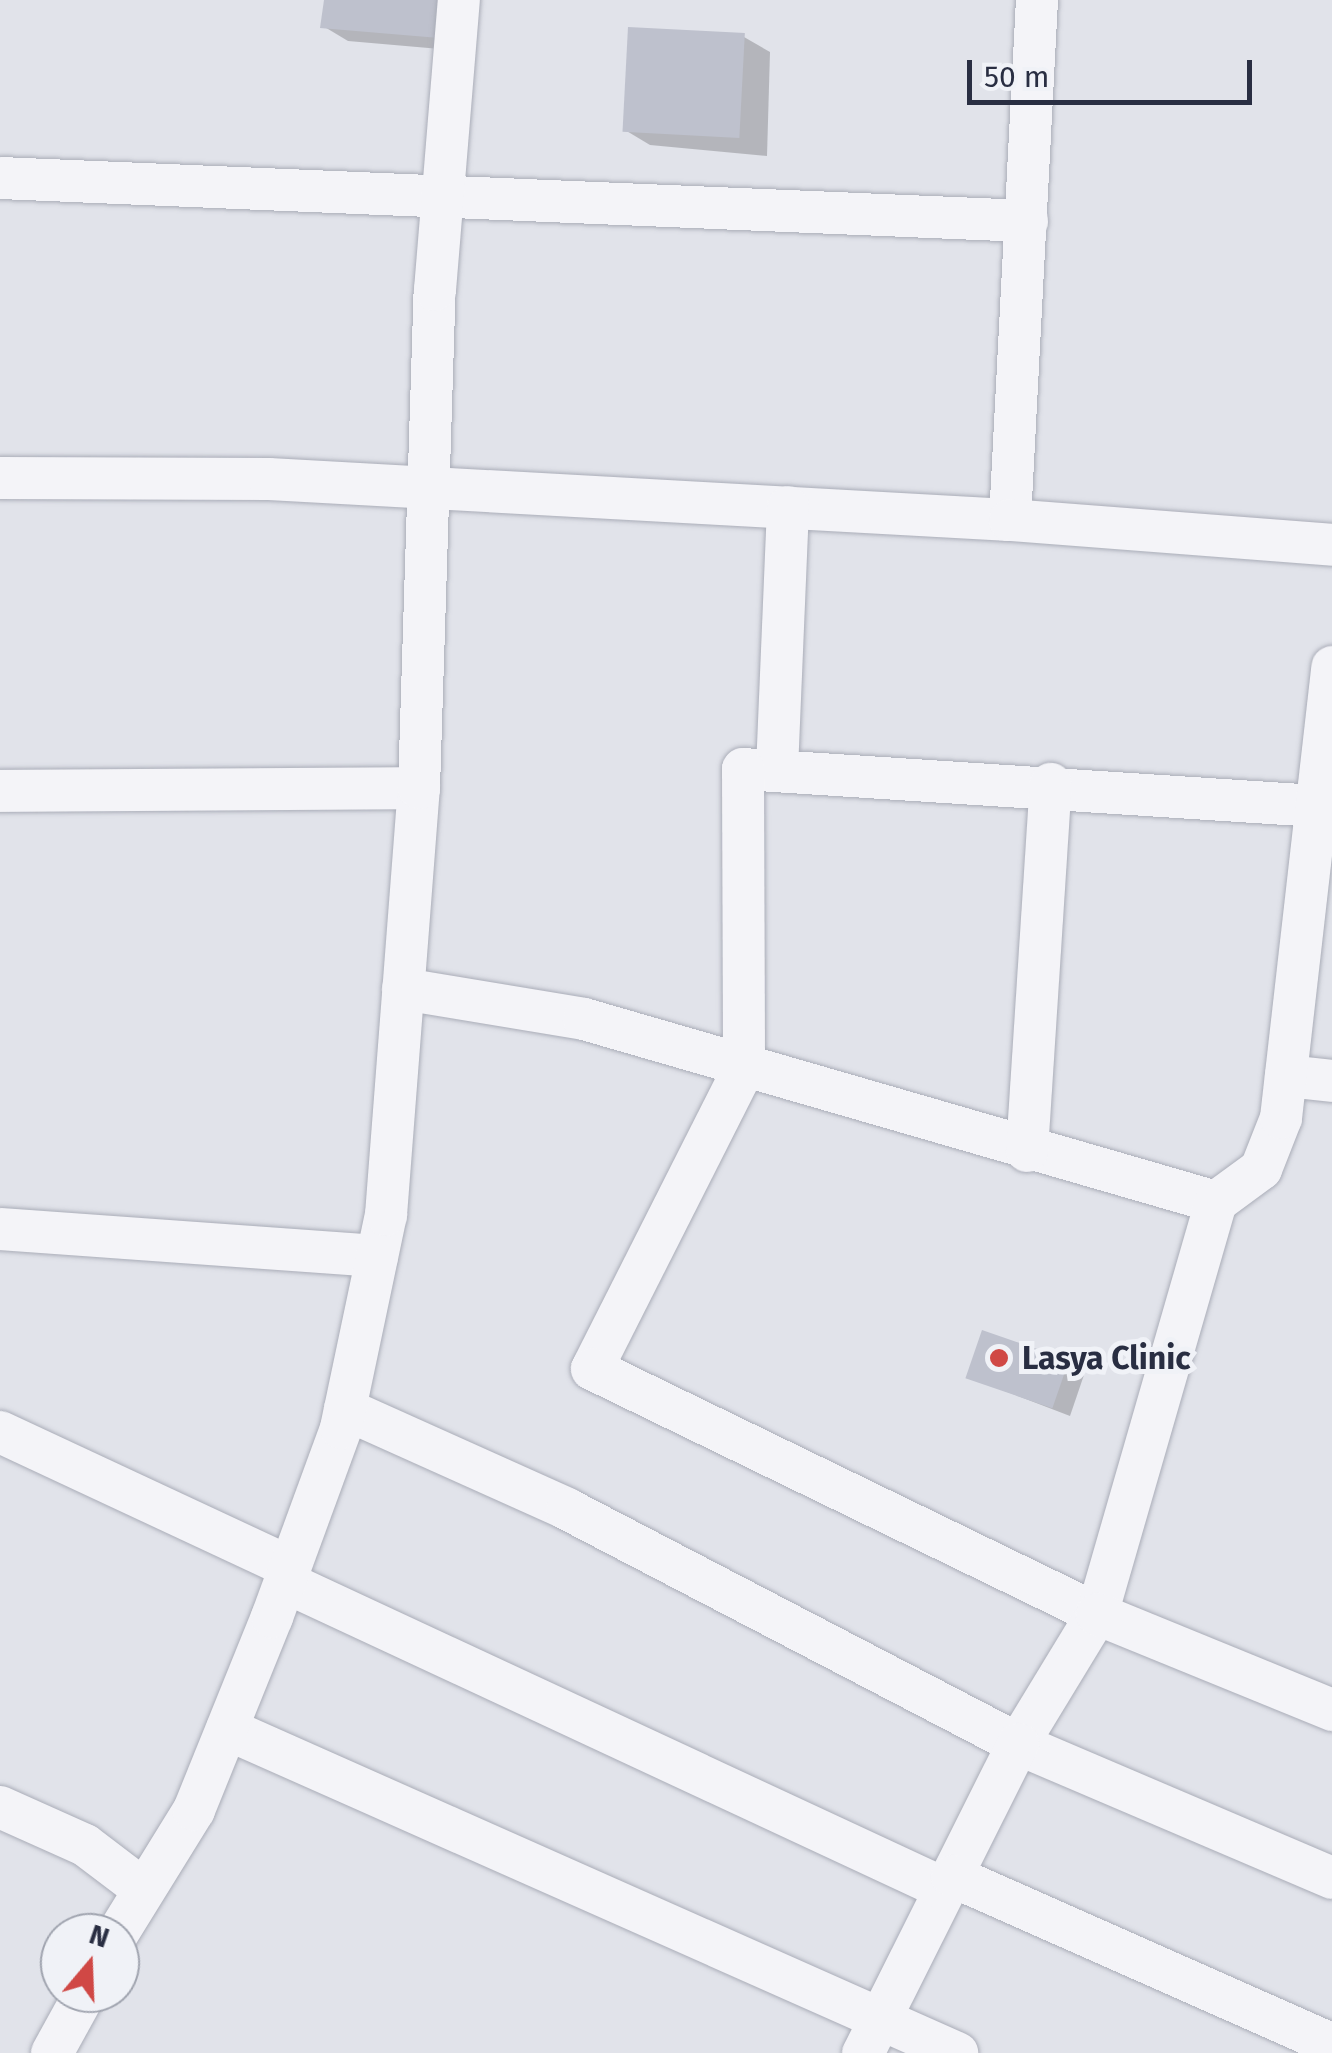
<!DOCTYPE html>
<style>
body{margin:0}
#map{position:relative;width:1332px;height:2053px;overflow:hidden;background:#e1e3ea;font-family:"Fira Sans",sans-serif}
div>[style]{position:absolute}
[style*='--x']{left:calc(var(--x)*1px);top:calc(var(--y)*1px);width:calc(var(--w)*1px);rotate:calc(var(--a)*1deg)}
.shadow>*{inset:0;background:#0003}
.building>*{inset:0;background:#bec1cd;transform-origin:0 0}
.roads{filter:drop-shadow(0 0 2px #aaadb8) drop-shadow(0 0 2px #aaadb8)}
.minor>*{height:42px;margin:-21px;padding:0 21px;transform-origin:21px;border-radius:21px;background:#f4f4f8}
.dots>*{width:28px;height:28px;translate:-50% -50%;box-sizing:border-box;border:5px solid #f0f2f7;border-radius:50%}
span{translate:-50% -50%;white-space:nowrap;text-align:center;line-height:1.15;-webkit-text-stroke:10px #f0f2f7;paint-order:stroke}
.poi-label{font-size:32px;color:#292e42;font-weight:700}
.left{translate:0 -50%;text-align:left}
.north{position:absolute;left:40px;top:1913px;width:100px;height:100px;box-sizing:border-box;background:#f0f2f7;border:2px solid #a0a4af;border-radius:50%;rotate:19deg;font-size:28px;font-weight:700;line-height:40px;text-align:center;color:#292e42}
.north::after{content:'';display:block;margin:auto;width:35px;height:45px;background:#d04845;clip-path:polygon(50% 0,100% 100%,50% 72%,0 100%)}
.scale{position:absolute;left:967px;top:60px;width:285px;height:45px;box-sizing:border-box;border:5px solid #292e42;border-top:0;padding-left:12px;font-size:30px;line-height:35px;white-space:nowrap;color:#292e42;-webkit-text-stroke:8px #f0f2f7;paint-order:stroke}
</style>
<div id="map">
<div class="shadow">
<div style="clip-path:polygon(327px 0,466px 0,463px 51px,348px 41px,323px 26px)"></div>
<div style="clip-path:polygon(744px 37px,770px 52px,767px 156px,650px 145px,625px 130px)"></div>
<div style="clip-path:polygon(1068px 1362px,1085px 1372px,1070px 1416px,968px 1377px)"></div>
</div>
<div class="building">
<div style="clip-path:polygon(324px 0,441px 0,439px 38px,320px 28px)"></div>
<div style="left:628px;top:27px;width:117px;height:105px;rotate:3deg"></div>
<div style="left:982px;top:1330px;width:92px;height:51px;rotate:19deg"></div>
</div>
<div class="roads">
<div class="minor">
<div style="--x:0;--y:178;--w:1028;--a:2.4"></div>
<div style="--x:0;--y:478;--w:269;--a:0.2"></div>
<div style="--x:269;--y:479;--w:742;--a:3.17"></div>
<div style="--x:1010;--y:520;--w:521;--a:-87.03"></div>
<div style="--x:1010;--y:520;--w:323;--a:4.4"></div>
<div style="--x:777;--y:770;--w:263;--a:-87.6"></div>
<div style="--x:0;--y:791;--w:419;--a:-0.4"></div>
<div style="--x:1332;--y:807;--w:590;--a:-176.31"></div>
<div style="--x:743;--y:769;--w:299;--a:89.8"></div>
<div style="--x:744;--y:1068;--w:337;--a:116.8"></div>
<div style="--x:592;--y:1369;--w:561;--a:25.88"></div>
<div style="--x:1097;--y:1614;--w:152;--a:121.3"></div>
<div style="--x:1018;--y:1744;--w:341;--a:23.1"></div>
<div style="--x:403;--y:989;--w:183;--a:9.4"></div>
<div style="--x:584;--y:1019;--w:658;--a:16.15"></div>
<div style="--x:1216;--y:1202;--w:429;--a:106.1"></div>
<div style="--x:1097;--y:1614;--w:254;--a:22.2"></div>
<div style="--x:1286;--y:1076;--w:46;--a:6.2"></div>
<div style="--x:1027;--y:1151;--w:368;--a:-86.3"></div>
<div style="--x:1216;--y:1202;--w:56;--a:-36.3"></div>
<div style="--x:1261;--y:1169;--w:55;--a:-68.6"></div>
<div style="--x:1281;--y:1118;--w:454;--a:-83.5"></div>
<div style="--x:0;--y:1229;--w:378;--a:4.1"></div>
<div style="--x:345;--y:1409;--w:243;--a:24.2"></div>
<div style="--x:567;--y:1509;--w:509;--a:27.52"></div>
<div style="--x:1018;--y:1744;--w:346;--a:116.6"></div>
<div style="--x:0;--y:1432;--w:320;--a:25"></div>
<div style="--x:285;--y:1582;--w:728;--a:24.95"></div>
<div style="--x:227;--y:1729;--w:799;--a:23.93"></div>
<div style="--x:0;--y:1807;--w:93;--a:24.1"></div>
<div style="--x:85;--y:1845;--w:73;--a:37.2"></div>
<div style="--x:952;--y:1876;--w:415;--a:23.9"></div>
<div style="--x:118;--y:1933;--w:145;--a:-58.3"></div>
<div style="--x:194;--y:1810;--w:208;--a:-68"></div>
<div style="--x:272;--y:1617;--w:201;--a:-69.9"></div>
<div style="--x:341;--y:1428;--w:218;--a:-78.1"></div>
<div style="--x:386;--y:1215;--w:428;--a:-85.6"></div>
<div style="--x:419;--y:788;--w:498;--a:-88.2"></div>
<div style="--x:435;--y:290;--w:291;--a:-85.3"></div>
<div style="--x:52;--y:2053;--w:68;--a:-61.2"></div>
</div>
</div>
<div class="dots">
<div style="left:999px;top:1358px;background:#d04845"></div>
</div>
<div class="poi-label">
<span class="left" style="left:1022px;top:1358px">Lasya Clinic</span>
</div>
<div class="north">N</div>
<div class="scale">50 m</div>
</div>
